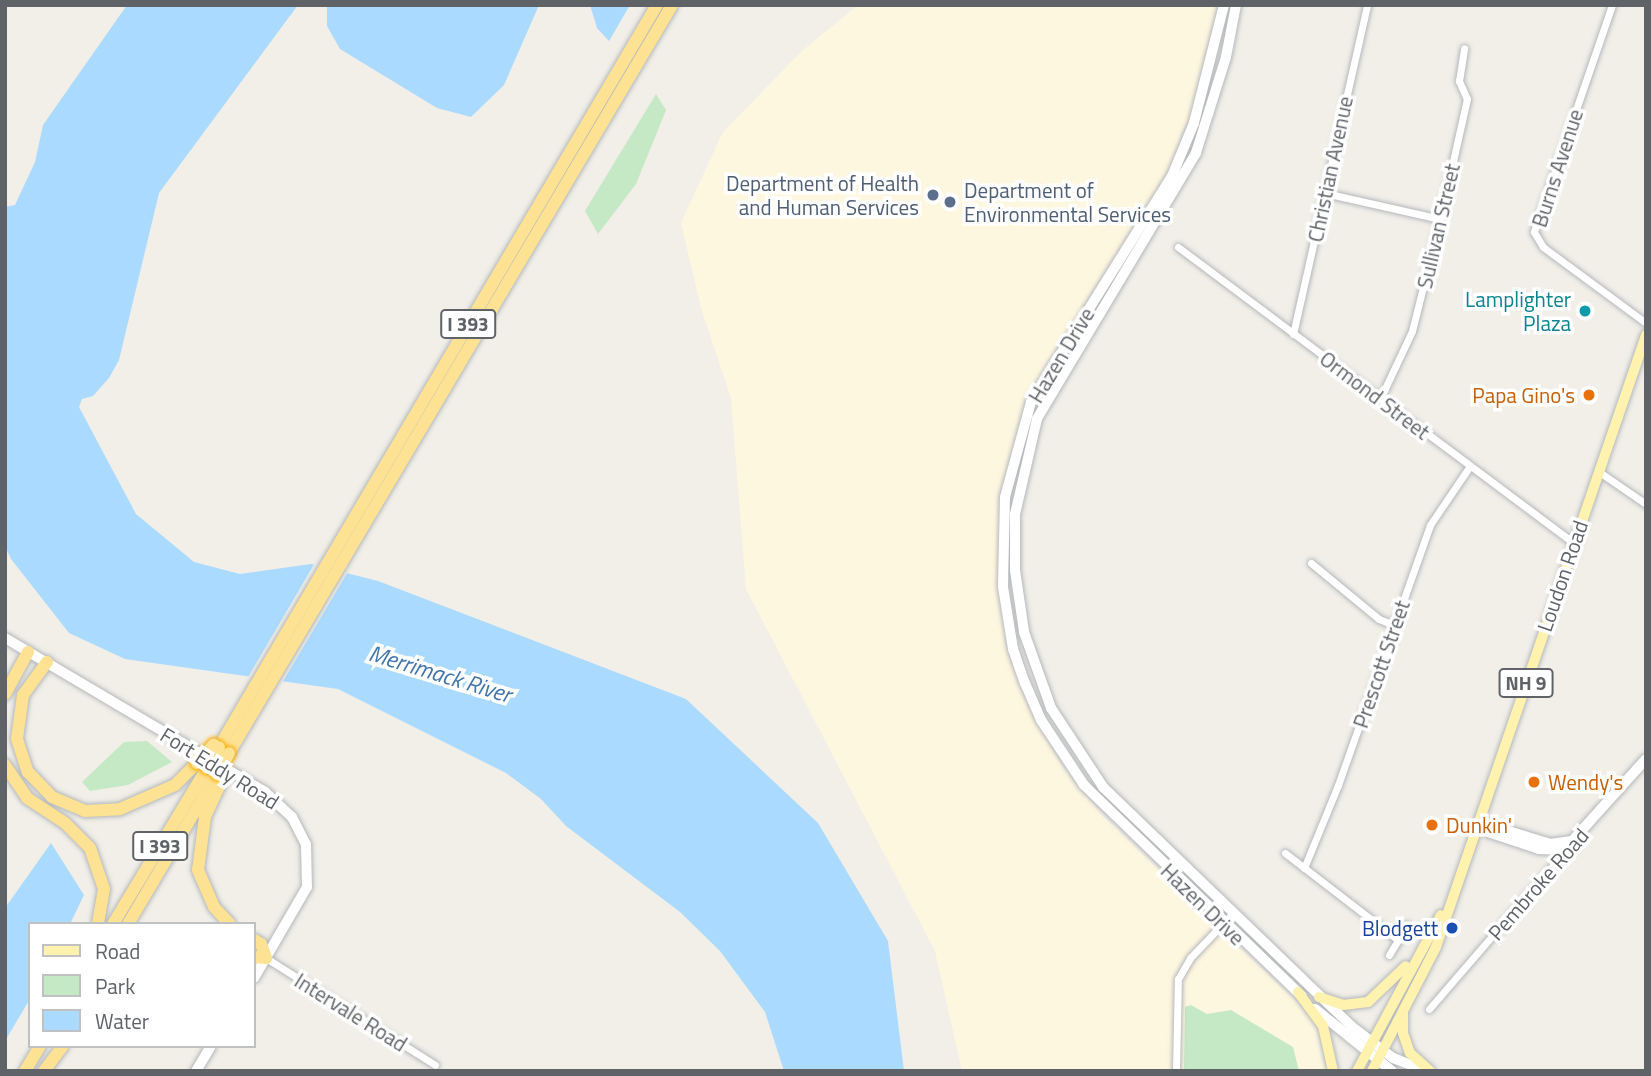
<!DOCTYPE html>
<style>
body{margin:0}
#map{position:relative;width:1651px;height:1076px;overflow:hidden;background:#f1efe8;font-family:"Titillium Web",sans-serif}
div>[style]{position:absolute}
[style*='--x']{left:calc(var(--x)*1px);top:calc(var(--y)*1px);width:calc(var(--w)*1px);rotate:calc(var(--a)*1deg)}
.commercial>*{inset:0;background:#fef7e0}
.green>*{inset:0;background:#c5e8c5}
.water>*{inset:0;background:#aadaff}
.pier>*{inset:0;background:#f1efe8}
.roads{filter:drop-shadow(0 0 2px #b5b8bc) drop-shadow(0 0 2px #b5b8bc)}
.street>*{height:7px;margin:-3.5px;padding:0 3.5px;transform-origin:3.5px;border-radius:3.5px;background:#fff}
.secondary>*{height:10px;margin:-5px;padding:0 5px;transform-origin:5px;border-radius:5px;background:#fff}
.primary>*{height:10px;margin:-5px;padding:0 5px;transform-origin:5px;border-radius:5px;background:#fff2af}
.highway>*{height:12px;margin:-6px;padding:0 6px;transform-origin:6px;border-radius:6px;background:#fde293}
.bridges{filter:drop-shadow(0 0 2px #f9ab00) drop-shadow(0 0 2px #f9ab00)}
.highway-bridge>*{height:12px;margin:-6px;padding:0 6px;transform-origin:6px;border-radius:6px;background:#fde293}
.dots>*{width:19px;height:19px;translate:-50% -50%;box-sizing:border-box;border:4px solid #fff;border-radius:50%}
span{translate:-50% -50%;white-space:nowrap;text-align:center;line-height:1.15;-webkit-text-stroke:7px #fff;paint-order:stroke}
.shield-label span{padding:2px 5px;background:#fff;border:2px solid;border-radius:5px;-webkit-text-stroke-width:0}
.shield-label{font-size:19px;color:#5f6368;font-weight:700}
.street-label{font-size:21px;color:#5f6368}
.service-label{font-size:21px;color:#4e5e75}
.right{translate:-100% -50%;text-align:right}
.left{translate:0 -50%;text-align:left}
.culture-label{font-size:21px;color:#0d838f}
.food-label{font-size:21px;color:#c56008}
.transit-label{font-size:21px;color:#164399}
.water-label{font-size:23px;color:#4174aa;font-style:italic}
.frame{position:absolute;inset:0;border:7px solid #5f6368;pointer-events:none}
.legend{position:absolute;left:28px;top:922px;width:228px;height:126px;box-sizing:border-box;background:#fff;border:2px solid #bfc1c3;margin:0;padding:9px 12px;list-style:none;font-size:21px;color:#5f6368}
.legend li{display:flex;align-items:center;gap:14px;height:35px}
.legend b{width:35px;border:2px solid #bfc1c3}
</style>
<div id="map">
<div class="commercial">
<div style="clip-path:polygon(858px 5px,1219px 5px,1190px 120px,1181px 133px,1179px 150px,1166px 181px,1045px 365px,1022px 415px,999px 510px,1000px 604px,1023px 692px,1061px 765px,1103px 816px,1311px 1016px,1319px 1029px,1330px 1071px,962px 1071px,935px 951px,746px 589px,731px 398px,701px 308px,681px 223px,723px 132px,802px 51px)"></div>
</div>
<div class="green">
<div style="clip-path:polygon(656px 94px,666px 110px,636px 184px,598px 234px,585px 211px)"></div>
<div style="clip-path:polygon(147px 741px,172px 762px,128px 785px,90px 791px,82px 782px,124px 742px)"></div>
<div style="clip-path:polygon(1191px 1005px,1207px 1014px,1231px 1010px,1293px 1047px,1299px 1071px,1184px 1071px,1185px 1007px)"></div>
</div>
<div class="water">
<div style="clip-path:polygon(127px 5px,298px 5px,159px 193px,119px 360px,109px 378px,93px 396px,82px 399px,79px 407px,136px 514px,194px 562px,240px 574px,311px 564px,378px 581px,686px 699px,818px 823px,888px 941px,904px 1071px,784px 1071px,765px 1012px,720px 951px,680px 912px,566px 826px,541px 799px,506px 773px,338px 689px,125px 659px,69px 633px,11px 559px,5px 546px,5px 207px,15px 205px,35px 162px,43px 125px)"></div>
<div style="clip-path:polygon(539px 5px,504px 85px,471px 117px,437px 108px,340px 49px,327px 26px,327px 5px)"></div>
<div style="clip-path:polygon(590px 5px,630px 5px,609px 41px,597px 28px)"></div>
<div style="clip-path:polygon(51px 843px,84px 895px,70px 924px,30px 924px,30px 999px,5px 1041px,5px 908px)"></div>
</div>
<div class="pier">
<div style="clip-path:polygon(316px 561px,349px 570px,282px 683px,247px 679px)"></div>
</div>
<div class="roads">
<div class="street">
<div style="--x:1612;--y:5;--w:240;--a:109"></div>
<div style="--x:1534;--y:232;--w:17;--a:59"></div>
<div style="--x:1543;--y:247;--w:128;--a:36.4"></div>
<div style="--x:1325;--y:193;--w:118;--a:12.7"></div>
<div style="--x:1178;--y:247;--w:494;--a:36.8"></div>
<div style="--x:1293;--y:334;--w:337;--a:-77.3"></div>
<div style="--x:1380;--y:399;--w:75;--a:-64.8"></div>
<div style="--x:1412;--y:331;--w:120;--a:-76"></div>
<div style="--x:1441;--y:215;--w:119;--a:-77.4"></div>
<div style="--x:1467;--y:99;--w:20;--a:-114"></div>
<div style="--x:1459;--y:81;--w:33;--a:-81"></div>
<div style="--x:1598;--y:471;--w:58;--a:34.5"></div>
<div style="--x:1311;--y:563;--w:88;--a:39.5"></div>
<div style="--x:1379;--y:619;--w:16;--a:22"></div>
<div style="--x:1285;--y:853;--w:143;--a:37.6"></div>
<div style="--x:1304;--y:868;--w:90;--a:-67.7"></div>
<div style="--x:1338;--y:785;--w:276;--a:-70.5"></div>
<div style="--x:1430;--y:525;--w:71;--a:-55.9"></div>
<div style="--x:1389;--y:955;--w:35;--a:-59"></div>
<div style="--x:266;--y:958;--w:200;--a:32.3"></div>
<div style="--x:1429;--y:1009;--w:213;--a:-49.2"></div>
<div style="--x:1176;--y:1071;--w:92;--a:-88.8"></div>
<div style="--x:1178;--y:979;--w:24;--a:-60"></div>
<div style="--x:1190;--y:958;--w:61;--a:-46.3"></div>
</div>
<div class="secondary">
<div style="--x:1224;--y:5;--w:122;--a:104.3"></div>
<div style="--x:1194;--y:123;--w:57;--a:112.5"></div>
<div style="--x:1172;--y:176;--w:266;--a:122"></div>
<div style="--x:1031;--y:402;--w:98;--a:105.3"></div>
<div style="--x:1005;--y:497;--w:90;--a:91.3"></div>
<div style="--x:1003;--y:587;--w:63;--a:80.8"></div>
<div style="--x:1013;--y:649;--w:36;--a:71"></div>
<div style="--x:1025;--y:683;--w:40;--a:66.6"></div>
<div style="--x:1041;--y:720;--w:78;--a:56.5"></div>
<div style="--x:1084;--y:785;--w:303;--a:44.1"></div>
<div style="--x:1236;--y:5;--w:53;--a:100.9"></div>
<div style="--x:1226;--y:57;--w:101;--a:107.4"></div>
<div style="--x:1196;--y:153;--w:310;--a:120.9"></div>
<div style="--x:1037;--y:419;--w:98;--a:103"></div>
<div style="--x:1015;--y:514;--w:56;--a:90"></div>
<div style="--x:1015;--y:570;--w:63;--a:81.7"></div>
<div style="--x:1024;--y:632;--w:81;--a:70.4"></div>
<div style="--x:1051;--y:708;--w:95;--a:56.6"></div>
<div style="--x:1103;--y:787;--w:344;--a:43.9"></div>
<div style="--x:1351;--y:1026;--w:53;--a:37.3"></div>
<div style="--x:1393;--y:1058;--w:36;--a:21"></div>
<div style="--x:5;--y:638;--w:302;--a:30.6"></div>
<div style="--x:265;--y:792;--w:37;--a:43"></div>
<div style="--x:292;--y:817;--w:30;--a:63"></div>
<div style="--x:306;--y:844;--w:43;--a:88.7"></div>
<div style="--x:307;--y:887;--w:105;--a:120.2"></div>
<div style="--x:1478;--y:822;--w:14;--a:45"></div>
<div style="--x:1488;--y:832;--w:54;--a:18.4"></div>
<div style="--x:1539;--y:849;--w:25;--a:2"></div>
<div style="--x:1564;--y:850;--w:122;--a:-48"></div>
<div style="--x:1479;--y:822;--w:74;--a:17.2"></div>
<div style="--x:1550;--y:844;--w:22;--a:-8"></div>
<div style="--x:1315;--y:1009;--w:99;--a:38.8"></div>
<div style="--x:196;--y:1071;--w:29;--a:-59"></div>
</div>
<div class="primary">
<div style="--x:1298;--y:992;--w:42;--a:53.7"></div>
<div style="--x:1323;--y:1026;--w:46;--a:77.5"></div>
<div style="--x:1319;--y:997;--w:25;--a:18"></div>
<div style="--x:1343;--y:1005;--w:25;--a:-7"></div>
<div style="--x:1368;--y:1002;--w:52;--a:-43.5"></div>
<div style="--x:1403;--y:1014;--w:19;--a:90"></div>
<div style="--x:1403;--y:1033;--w:21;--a:71"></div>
<div style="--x:1410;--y:1053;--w:27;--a:42"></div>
<div style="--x:1357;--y:1071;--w:177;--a:-61.7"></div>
<div style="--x:1372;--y:1071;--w:140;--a:-62.7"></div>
<div style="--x:1436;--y:947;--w:647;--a:-71.06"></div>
</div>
<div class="highway">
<div style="--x:47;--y:662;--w:41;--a:126"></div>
<div style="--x:23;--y:695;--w:44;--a:97.8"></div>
<div style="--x:17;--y:739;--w:35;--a:72"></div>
<div style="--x:28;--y:772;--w:35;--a:46"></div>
<div style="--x:52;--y:797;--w:36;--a:23"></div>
<div style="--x:85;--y:811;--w:35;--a:-3"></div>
<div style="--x:120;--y:809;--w:60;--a:-23.6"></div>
<div style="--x:175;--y:785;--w:31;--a:-45"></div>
<div style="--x:5;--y:694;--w:48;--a:-61.3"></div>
<div style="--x:219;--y:747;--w:862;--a:-59.45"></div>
<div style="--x:229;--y:753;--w:869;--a:-59.36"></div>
<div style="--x:5;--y:765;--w:40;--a:56"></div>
<div style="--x:27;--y:798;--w:45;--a:33.3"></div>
<div style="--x:65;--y:823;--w:35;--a:45"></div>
<div style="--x:90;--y:848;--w:43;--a:71.1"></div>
<div style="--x:104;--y:889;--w:36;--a:100"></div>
<div style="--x:223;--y:778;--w:43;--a:114.8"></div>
<div style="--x:205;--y:817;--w:53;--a:97.5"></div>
<div style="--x:198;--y:870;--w:40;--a:66.6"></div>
<div style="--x:214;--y:907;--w:23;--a:47"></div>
<div style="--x:113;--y:924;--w:182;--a:-58.9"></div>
<div style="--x:128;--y:924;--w:174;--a:-59.3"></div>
<div style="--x:254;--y:940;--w:8;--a:30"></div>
<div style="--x:261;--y:944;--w:15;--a:70"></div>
<div style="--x:266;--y:958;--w:12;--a:-175"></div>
<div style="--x:25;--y:1071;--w:29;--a:-59"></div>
<div style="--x:44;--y:1071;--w:31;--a:-53"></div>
</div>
</div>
<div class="bridges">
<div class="highway-bridge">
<div style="--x:197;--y:763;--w:25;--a:-48"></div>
<div style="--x:207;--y:768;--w:24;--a:-60"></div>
<div style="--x:217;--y:774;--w:24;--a:-60"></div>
</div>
</div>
<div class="dots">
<div style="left:933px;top:195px;background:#5c6f8a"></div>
<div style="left:950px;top:202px;background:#5c6f8a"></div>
<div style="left:1585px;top:311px;background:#0f9aa8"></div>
<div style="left:1589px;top:395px;background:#e8710a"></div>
<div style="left:1534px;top:782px;background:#e8710a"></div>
<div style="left:1432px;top:825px;background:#e8710a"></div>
<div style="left:1452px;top:928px;background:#1a4fb4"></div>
</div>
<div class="shield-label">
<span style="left:468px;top:324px">I 393</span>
<span style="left:1526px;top:683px">NH 9</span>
<span style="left:160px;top:846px">I 393</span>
</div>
<div class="street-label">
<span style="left:1557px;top:168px;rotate:-72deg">Burns Avenue</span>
<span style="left:1330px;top:169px;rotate:-78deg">Christian Avenue</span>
<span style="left:1438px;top:226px;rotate:-77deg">Sullivan Street</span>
<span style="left:1061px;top:355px;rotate:-59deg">Hazen Drive</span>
<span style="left:1375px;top:395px;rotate:37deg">Ormond Street</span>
<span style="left:1562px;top:576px;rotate:-71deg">Loudon Road</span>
<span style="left:1381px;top:664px;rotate:-71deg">Prescott Street</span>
<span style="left:220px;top:768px;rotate:32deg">Fort Eddy Road</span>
<span style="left:1538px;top:884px;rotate:-49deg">Pembroke Road</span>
<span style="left:1203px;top:904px;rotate:44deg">Hazen Drive</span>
<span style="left:351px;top:1012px;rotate:32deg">Intervale Road</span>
</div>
<div class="service-label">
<span class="right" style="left:919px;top:195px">Department of Health<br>and Human Services</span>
<span class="left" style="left:964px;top:202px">Department of<br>Environmental Services</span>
</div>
<div class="culture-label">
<span class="right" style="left:1571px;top:311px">Lamplighter<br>Plaza</span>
</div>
<div class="food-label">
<span class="right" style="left:1575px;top:395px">Papa Gino's</span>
<span class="left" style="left:1548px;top:782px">Wendy's</span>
<span class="left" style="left:1446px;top:825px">Dunkin'</span>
</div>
<div class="transit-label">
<span class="right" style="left:1438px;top:928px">Blodgett</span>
</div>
<div class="water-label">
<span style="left:440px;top:674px;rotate:17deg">Merrimack River</span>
</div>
<div class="frame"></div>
<ul class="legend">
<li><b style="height:9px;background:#fff2af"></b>Road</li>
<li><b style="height:19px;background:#c5e8c5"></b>Park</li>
<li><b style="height:19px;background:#aadaff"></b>Water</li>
</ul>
</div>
